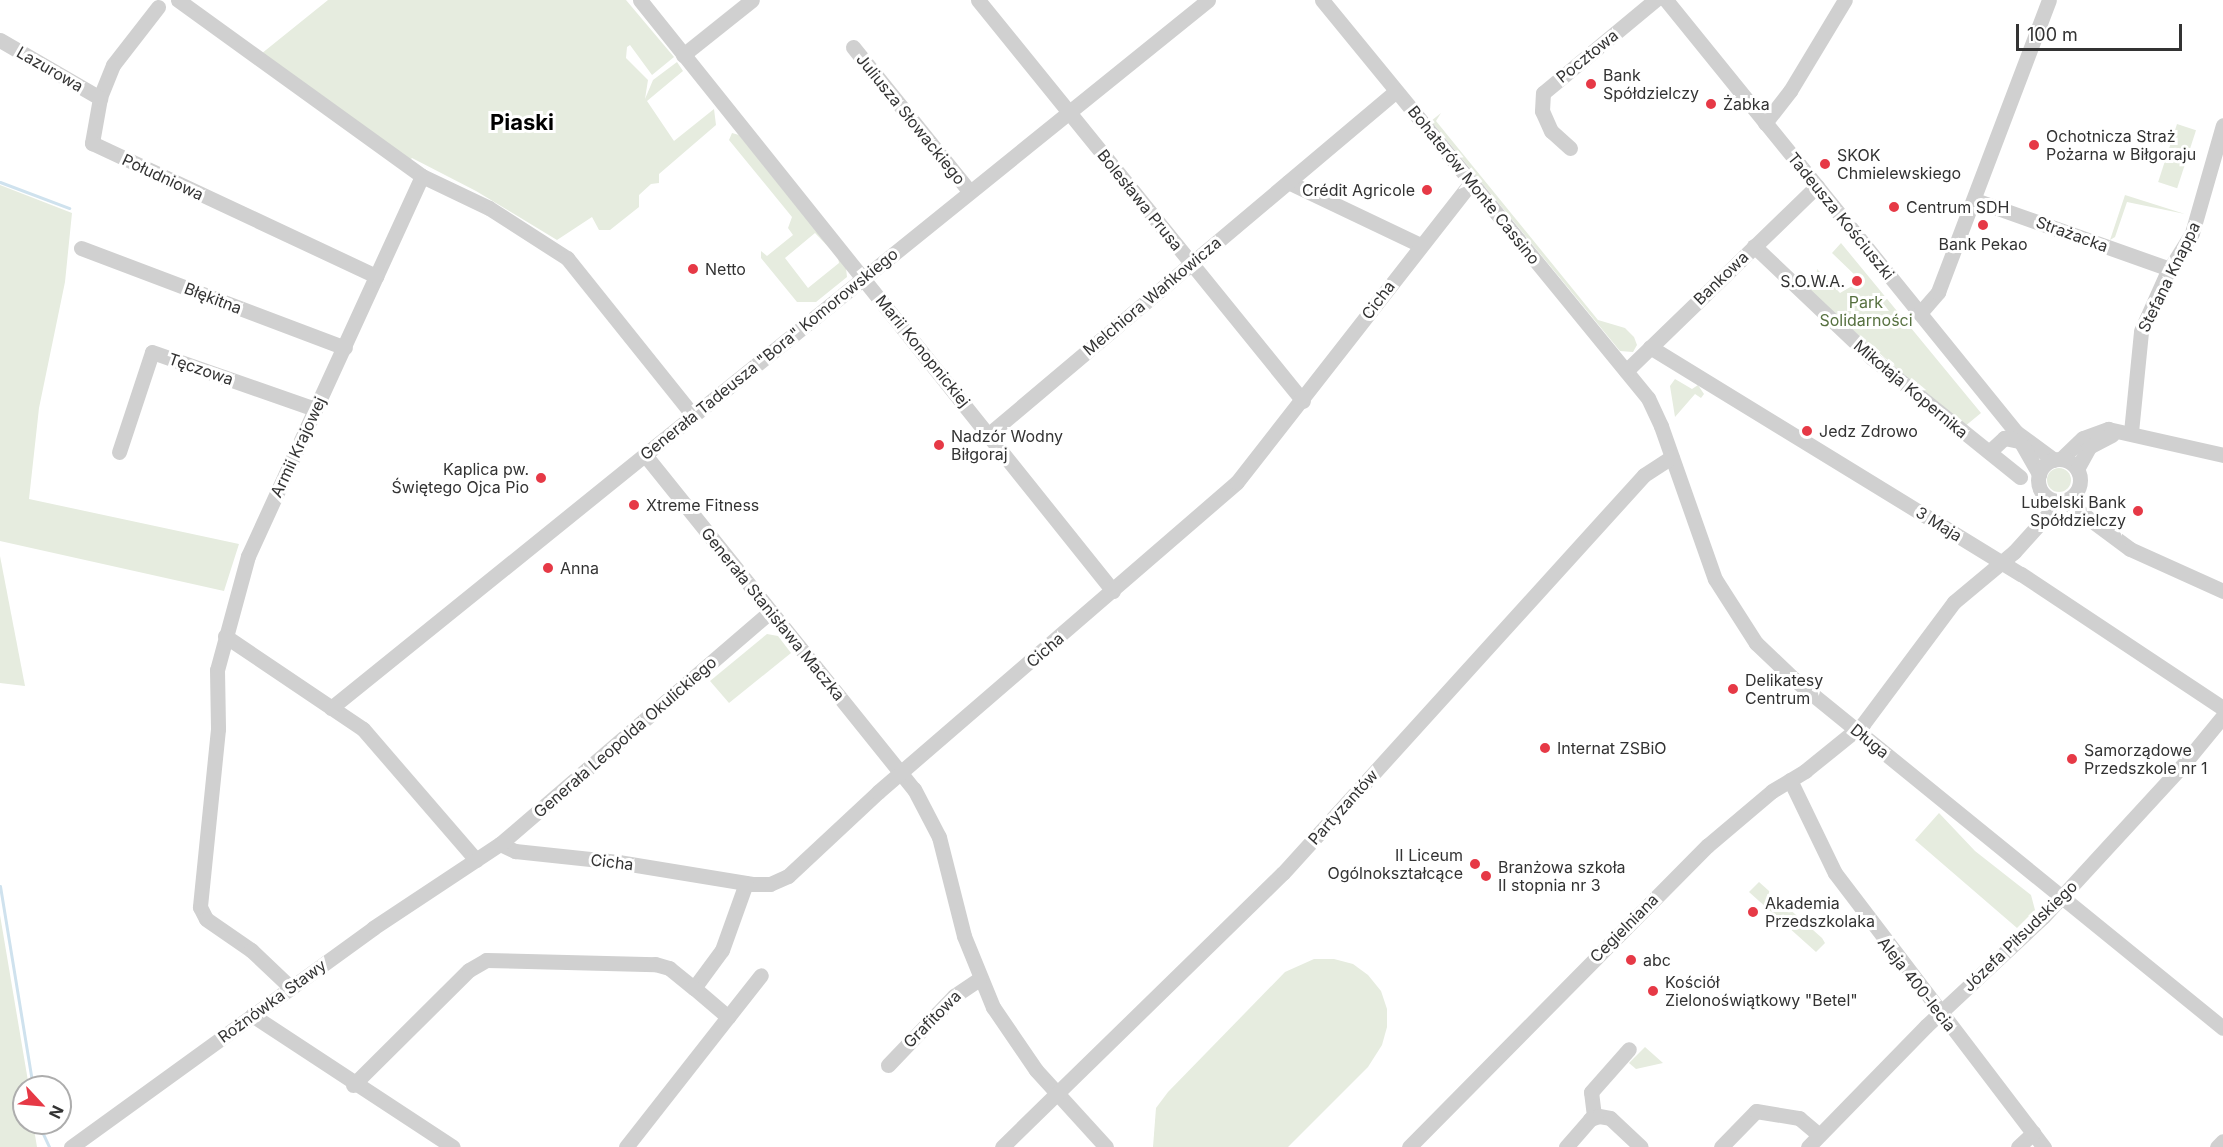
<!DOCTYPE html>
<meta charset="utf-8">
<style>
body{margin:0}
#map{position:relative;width:2223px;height:1147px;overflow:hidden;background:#fff;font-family:Inter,sans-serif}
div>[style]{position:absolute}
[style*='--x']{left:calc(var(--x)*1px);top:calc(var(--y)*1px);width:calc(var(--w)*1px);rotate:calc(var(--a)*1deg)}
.green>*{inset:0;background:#e6ecdf;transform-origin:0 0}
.round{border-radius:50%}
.stream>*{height:3px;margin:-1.5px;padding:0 1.5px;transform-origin:1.5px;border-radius:1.5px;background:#cfe2ee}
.minor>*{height:15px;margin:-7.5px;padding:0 7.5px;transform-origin:7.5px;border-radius:7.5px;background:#d0d0d0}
.minor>.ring{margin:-7.5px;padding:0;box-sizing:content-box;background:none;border:15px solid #d0d0d0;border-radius:50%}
.dots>*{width:16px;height:16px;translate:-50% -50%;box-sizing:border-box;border:3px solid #fff;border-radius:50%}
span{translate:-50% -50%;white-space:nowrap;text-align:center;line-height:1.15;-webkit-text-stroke:6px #fff;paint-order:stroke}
.street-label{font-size:16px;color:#333}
.poi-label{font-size:16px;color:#333}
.left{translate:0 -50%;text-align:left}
.right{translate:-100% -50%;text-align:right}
.park-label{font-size:16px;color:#56703f}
.district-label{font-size:22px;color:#000;font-weight:700}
.north{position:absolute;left:12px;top:1075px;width:60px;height:60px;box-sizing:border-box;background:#fff;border:2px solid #adadad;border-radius:50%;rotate:116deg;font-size:16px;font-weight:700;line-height:24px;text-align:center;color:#333}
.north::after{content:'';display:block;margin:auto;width:21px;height:27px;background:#e63946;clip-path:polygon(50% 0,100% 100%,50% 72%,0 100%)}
.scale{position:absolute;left:2016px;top:24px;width:166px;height:27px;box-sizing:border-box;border:3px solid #333;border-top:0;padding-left:8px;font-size:18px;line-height:21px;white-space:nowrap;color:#333;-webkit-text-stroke:4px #fff;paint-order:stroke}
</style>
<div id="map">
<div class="green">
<div style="clip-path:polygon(328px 0,626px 0,674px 57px,652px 75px,630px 45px,627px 47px,626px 58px,648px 80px,645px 99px,653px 80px,677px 62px,683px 71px,647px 101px,674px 141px,714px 109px,716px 125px,659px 174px,659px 183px,651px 184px,639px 195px,639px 207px,610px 230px,599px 230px,592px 217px,557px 240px,476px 191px,412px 158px,409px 161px,261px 54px)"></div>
<div style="clip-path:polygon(1441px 113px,1436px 121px,1598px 320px,1625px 328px,1634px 337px,1637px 345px,1633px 352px,1620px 351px,1431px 121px)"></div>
<div style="left:2177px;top:124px;width:20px;height:61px;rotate:18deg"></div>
<div style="clip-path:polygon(732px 133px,739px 135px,837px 256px,815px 233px,785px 258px,808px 288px,839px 263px,838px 258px,846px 268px,847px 277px,816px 302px,797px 302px,761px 258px,761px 251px,767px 256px,793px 235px,788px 228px,792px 217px,729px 140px)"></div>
<div style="clip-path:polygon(0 185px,72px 213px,65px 282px,39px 408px,29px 499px,239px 544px,224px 591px,0 541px)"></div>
<div style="clip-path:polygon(2125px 195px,2185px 214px,2127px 202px,2115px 237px,2110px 240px)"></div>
<div style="clip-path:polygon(1841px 243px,1981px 413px,1964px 427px,1800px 284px,1803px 277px,1816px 280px,1817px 269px,1840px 293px,1852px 286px,1857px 277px,1832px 253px)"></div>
<div style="clip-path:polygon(1675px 379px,1692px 389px,1698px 385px,1704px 394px,1701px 398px,1695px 394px,1675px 417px,1670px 386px)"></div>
<div class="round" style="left:2047px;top:468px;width:24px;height:24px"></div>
<div style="clip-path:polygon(0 556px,25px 686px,0 683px)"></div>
<div style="clip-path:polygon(767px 634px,778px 636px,791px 653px,729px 703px,710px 681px)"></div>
<div style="clip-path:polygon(1939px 813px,1975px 851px,2031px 895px,2035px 910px,2017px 928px,1915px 840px)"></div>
<div style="clip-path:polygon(1759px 882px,1822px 938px,1825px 943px,1816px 952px,1749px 892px)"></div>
<div style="clip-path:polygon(0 915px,29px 1087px,24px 1087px,24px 1123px,33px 1123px,37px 1147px,0 1147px)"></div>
<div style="clip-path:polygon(1314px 959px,1334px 959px,1353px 964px,1368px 975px,1381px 991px,1387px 1009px,1387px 1027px,1382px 1045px,1368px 1067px,1288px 1147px,1153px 1147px,1156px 1108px,1168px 1092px,1285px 972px)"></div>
<div style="clip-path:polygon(1645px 1047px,1663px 1063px,1636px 1069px,1629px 1063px)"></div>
</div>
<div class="stream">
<div style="--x:0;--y:182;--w:74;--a:20.6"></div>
<div style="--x:0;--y:886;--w:204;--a:80.7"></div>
<div style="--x:38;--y:1123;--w:26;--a:65"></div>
</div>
<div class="minor">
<div style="--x:178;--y:0;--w:301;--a:35.8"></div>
<div style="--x:422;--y:176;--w:418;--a:114.6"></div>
<div style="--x:248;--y:556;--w:118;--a:105.2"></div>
<div style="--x:217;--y:670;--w:59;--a:89"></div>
<div style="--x:218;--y:729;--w:179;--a:95.8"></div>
<div style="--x:200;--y:907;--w:13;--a:63"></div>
<div style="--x:206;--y:919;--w:55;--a:34.6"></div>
<div style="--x:251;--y:950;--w:54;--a:43.5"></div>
<div style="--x:640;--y:0;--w:757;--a:51.33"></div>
<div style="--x:978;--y:0;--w:516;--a:50.98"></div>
<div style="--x:1322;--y:0;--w:514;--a:50.68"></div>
<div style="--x:1648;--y:398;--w:31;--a:65"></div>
<div style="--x:1661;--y:426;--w:162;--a:70.6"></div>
<div style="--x:1715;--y:579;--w:76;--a:57.4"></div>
<div style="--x:1756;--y:643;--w:55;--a:43.5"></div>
<div style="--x:1796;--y:681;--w:550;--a:39.1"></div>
<div style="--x:1666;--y:0;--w:556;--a:50.99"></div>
<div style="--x:2016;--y:432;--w:47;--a:36.4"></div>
<div style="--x:158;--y:7;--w:73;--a:127.8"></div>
<div style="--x:113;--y:65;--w:35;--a:112"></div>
<div style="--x:100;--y:98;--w:46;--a:100.1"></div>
<div style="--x:92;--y:143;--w:314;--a:25.1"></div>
<div style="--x:0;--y:40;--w:116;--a:30.1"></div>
<div style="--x:853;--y:47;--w:186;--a:51.1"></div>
<div style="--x:683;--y:55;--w:88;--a:-38.6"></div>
<div style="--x:1765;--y:123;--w:41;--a:-52"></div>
<div style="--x:1790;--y:91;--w:106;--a:-58.9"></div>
<div style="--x:1570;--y:148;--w:25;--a:-138"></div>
<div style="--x:1551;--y:131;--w:22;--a:-114"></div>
<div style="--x:1542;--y:111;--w:18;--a:-87"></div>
<div style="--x:1543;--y:93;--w:146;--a:-39.7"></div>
<div style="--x:422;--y:176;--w:74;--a:25.5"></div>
<div style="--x:489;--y:208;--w:93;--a:32.7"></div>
<div style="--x:567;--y:258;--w:201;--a:51.3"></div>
<div style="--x:1288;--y:182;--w:146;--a:25.5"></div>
<div style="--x:1975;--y:200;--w:207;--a:19.5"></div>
<div style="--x:1754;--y:246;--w:163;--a:43.5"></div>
<div style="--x:1872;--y:358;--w:190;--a:38.8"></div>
<div style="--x:81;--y:248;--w:282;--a:20.7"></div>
<div style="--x:1920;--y:313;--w:28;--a:-49"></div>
<div style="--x:1938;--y:292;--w:312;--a:-69.2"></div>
<div style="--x:1650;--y:347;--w:435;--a:31.5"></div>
<div style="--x:2021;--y:574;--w:242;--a:33.6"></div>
<div style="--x:1626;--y:371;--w:266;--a:-44.1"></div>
<div style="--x:2131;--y:432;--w:101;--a:-84.3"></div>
<div style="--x:2141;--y:331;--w:61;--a:-65.9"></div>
<div style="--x:2166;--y:275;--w:49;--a:-58.2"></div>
<div style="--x:2192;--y:233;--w:112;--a:-74"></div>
<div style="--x:989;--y:434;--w:532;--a:-40.12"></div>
<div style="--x:2018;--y:437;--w:43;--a:60.4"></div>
<div style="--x:119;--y:452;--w:105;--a:-71.7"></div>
<div style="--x:152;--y:352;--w:173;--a:19.3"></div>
<div style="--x:1989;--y:452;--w:21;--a:-43"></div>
<div style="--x:2004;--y:438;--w:16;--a:11"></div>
<div style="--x:645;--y:455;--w:429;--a:51.2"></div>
<div style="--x:914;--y:789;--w:54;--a:62.5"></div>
<div style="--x:939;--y:837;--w:102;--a:75.8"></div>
<div style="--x:964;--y:936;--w:77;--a:67.8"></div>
<div style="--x:993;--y:1007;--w:76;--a:55.7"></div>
<div style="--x:1036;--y:1070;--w:104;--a:47.7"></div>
<div style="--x:2061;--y:459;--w:30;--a:-44"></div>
<div style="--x:2083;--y:438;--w:27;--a:-20"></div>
<div style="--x:2108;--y:429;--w:118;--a:12.7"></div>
<div class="ring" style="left:2038px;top:459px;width:27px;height:27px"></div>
<div style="--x:2077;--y:469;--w:25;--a:-61"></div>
<div style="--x:2089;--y:447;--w:26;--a:-28"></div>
<div style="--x:2064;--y:500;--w:82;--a:36.6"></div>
<div style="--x:2130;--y:549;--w:102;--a:24.3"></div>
<div style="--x:225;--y:636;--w:166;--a:34"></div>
<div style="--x:363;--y:729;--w:173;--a:49.2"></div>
<div style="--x:331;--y:708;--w:1127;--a:-38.91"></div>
<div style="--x:1790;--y:780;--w:103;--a:64.2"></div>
<div style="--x:1835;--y:873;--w:345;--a:52.7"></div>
<div style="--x:500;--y:844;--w:17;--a:25"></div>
<div style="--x:515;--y:851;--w:104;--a:6.1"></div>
<div style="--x:618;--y:862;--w:136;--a:9.3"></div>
<div style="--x:752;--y:884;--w:18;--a:0"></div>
<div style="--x:770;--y:884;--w:20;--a:-24"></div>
<div style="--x:788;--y:876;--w:123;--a:-43"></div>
<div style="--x:878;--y:792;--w:474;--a:-40.8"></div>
<div style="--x:1237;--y:482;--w:380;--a:-52"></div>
<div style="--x:252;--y:1015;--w:240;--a:33.3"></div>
<div style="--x:728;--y:1017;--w:53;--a:-51.8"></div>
<div style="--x:888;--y:1065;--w:95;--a:-46.3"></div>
<div style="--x:954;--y:996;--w:30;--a:-34"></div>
<div style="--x:353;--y:1085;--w:163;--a:-44.8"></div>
<div style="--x:469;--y:970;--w:20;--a:-30"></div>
<div style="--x:486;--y:960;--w:169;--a:1.4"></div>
<div style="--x:655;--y:964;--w:15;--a:16"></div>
<div style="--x:669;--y:968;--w:32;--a:39"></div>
<div style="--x:694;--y:988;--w:47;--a:-53.6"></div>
<div style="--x:722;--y:950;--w:71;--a:-70.3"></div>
<div style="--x:1594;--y:1116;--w:24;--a:-97"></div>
<div style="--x:1591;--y:1092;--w:57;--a:-48.5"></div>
<div style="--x:71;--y:1147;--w:373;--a:-35.9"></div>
<div style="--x:373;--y:928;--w:152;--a:-33.5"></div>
<div style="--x:500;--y:844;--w:357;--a:-40.7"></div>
<div style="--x:626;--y:1147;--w:165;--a:-51.9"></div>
<div style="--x:728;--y:1017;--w:45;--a:-139.5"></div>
<div style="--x:1002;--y:1147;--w:392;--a:-44.3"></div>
<div style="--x:1283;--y:873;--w:537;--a:-47.79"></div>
<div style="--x:1644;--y:475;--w:33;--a:-33"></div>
<div style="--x:1409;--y:1147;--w:424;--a:-45.3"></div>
<div style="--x:1707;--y:846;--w:85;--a:-40.2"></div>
<div style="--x:1772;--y:791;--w:39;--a:-31"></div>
<div style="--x:1805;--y:771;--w:75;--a:-39"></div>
<div style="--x:1863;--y:724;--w:152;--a:-53.3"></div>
<div style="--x:1954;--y:602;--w:78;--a:-39.8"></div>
<div style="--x:2014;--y:552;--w:69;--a:-48"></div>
<div style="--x:1566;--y:1147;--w:37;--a:-49"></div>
<div style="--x:1590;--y:1119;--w:9;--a:-18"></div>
<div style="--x:1599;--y:1116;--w:11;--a:10"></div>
<div style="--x:1610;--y:1118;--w:42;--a:43.1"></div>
<div style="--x:1721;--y:1147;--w:50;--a:-45.8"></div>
<div style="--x:1756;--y:1111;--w:44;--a:9.2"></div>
<div style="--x:1799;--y:1118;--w:26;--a:40"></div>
<div style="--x:1808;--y:1147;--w:169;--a:-45.7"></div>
<div style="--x:1926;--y:1026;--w:160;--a:-43"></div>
<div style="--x:2043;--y:917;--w:205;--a:-47.4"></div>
<div style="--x:2182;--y:766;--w:65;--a:-50.6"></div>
<div style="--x:2018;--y:1147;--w:21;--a:-43"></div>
<div style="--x:2217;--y:1147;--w:8;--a:-45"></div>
</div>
<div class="dots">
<div style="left:1591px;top:84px;background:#e63946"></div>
<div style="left:1711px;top:104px;background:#e63946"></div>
<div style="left:2034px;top:145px;background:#e63946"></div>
<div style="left:1825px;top:164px;background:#e63946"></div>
<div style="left:1427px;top:190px;background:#e63946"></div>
<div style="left:1894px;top:207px;background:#e63946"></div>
<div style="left:1983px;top:225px;background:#e63946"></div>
<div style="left:693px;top:269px;background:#e63946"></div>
<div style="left:1857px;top:281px;background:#e63946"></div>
<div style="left:1807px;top:431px;background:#e63946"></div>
<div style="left:939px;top:445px;background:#e63946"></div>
<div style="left:541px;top:478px;background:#e63946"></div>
<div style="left:634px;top:505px;background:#e63946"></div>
<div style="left:2138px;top:511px;background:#e63946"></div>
<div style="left:548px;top:568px;background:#e63946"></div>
<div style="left:1733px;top:689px;background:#e63946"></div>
<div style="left:1545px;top:748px;background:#e63946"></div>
<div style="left:2072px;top:759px;background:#e63946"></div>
<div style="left:1475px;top:864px;background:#e63946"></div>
<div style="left:1486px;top:876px;background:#e63946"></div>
<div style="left:1753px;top:912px;background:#e63946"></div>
<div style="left:1631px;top:960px;background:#e63946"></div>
<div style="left:1653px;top:991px;background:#e63946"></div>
</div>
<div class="street-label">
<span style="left:1587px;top:56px;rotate:-39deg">Pocztowa</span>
<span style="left:50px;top:69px;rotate:30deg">Lazurowa</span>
<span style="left:911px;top:119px;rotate:51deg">Juliusza Słowackiego</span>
<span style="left:163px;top:177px;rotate:25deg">Południowa</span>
<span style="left:1474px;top:185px;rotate:51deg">Bohaterów Monte Cassino</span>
<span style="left:1140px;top:200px;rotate:51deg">Bolesława Prusa</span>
<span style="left:1841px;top:216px;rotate:51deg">Tadeusza Kościuszki</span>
<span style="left:2072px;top:234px;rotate:20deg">Strażacka</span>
<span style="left:2169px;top:277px;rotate:-64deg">Stefana Knappa</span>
<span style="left:1721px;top:278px;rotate:-44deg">Bankowa</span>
<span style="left:1152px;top:296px;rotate:-40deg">Melchiora Wańkowicza</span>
<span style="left:213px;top:298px;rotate:21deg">Błękitna</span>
<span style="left:1378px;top:300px;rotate:-53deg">Cicha</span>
<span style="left:923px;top:351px;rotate:51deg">Marii Konopnickiej</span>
<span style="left:769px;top:354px;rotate:-39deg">Generała Tadeusza "Bora" Komorowskiego</span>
<span style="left:201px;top:369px;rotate:19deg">Tęczowa</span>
<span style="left:1911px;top:389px;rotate:40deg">Mikołaja Kopernika</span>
<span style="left:298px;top:447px;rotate:-65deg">Armii Krajowej</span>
<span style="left:1939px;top:524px;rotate:32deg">3 Maja</span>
<span style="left:773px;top:614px;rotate:51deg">Generała Stanisława Maczka</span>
<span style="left:1045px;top:650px;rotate:-41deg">Cicha</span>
<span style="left:625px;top:737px;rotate:-41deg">Generała Leopolda Okulickiego</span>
<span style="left:1870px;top:741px;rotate:39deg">Długa</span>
<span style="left:1343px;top:807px;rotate:-48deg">Partyzantów</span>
<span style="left:612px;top:862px;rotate:7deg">Cicha</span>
<span style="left:1624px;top:928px;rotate:-45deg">Cegielniana</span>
<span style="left:2020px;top:936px;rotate:-44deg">Józefa Piłsudskiego</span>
<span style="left:1917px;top:984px;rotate:52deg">Aleja 400-lecia</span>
<span style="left:272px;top:1001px;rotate:-36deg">Rożnówka Stawy</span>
<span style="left:932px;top:1019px;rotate:-45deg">Grafitowa</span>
</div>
<div class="poi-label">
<span class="left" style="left:1603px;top:84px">Bank<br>Spółdzielczy</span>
<span class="left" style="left:1723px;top:104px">Żabka</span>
<span class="left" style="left:2046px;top:145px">Ochotnicza Straż<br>Pożarna w Biłgoraju</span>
<span class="left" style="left:1837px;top:164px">SKOK<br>Chmielewskiego</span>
<span class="right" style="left:1415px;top:190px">Crédit Agricole</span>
<span class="left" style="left:1906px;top:207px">Centrum SDH</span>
<span style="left:1983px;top:244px">Bank Pekao</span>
<span class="left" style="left:705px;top:269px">Netto</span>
<span class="right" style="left:1845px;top:281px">S.O.W.A.</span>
<span class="left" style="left:1819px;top:431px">Jedz Zdrowo</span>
<span class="left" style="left:951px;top:445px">Nadzór Wodny<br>Biłgoraj</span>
<span class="right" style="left:529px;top:478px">Kaplica pw.<br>Świętego Ojca Pio</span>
<span class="right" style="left:2126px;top:511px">Lubelski Bank<br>Spółdzielczy</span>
<span class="left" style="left:646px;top:505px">Xtreme Fitness</span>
<span class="left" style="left:560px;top:568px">Anna</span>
<span class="left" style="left:1745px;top:689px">Delikatesy<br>Centrum</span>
<span class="left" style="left:1557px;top:748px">Internat ZSBiO</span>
<span class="left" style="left:2084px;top:759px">Samorządowe<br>Przedszkole nr 1</span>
<span class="right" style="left:1463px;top:864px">II Liceum<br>Ogólnokształcące</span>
<span class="left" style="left:1498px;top:876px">Branżowa szkoła<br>II stopnia nr 3</span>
<span class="left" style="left:1765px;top:912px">Akademia<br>Przedszkolaka</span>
<span class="left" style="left:1643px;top:960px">abc</span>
<span class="left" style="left:1665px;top:991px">Kościół<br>Zielonoświątkowy "Betel"</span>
</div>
<div class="park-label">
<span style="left:1866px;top:311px">Park<br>Solidarności</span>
</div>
<div class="district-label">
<span style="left:522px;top:123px">Piaski</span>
</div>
<div class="north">N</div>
<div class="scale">100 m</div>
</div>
